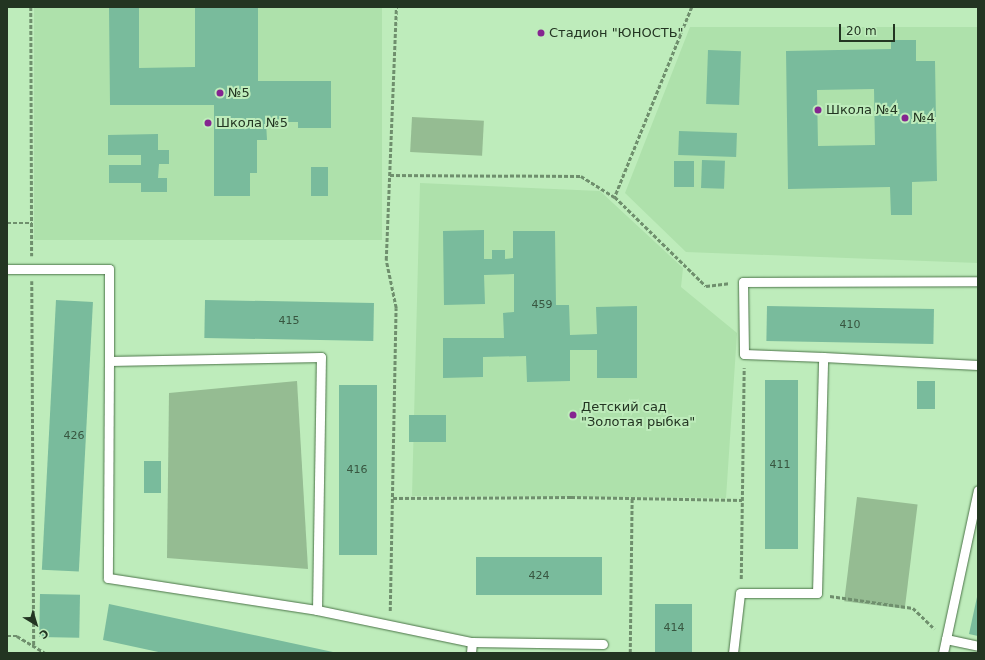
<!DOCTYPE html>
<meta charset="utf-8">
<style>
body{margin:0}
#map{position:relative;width:985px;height:660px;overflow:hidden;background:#beecbb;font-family:"DejaVu Sans",sans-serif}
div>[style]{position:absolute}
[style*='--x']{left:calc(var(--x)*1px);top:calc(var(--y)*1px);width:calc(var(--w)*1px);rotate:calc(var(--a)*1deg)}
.built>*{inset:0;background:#aee1ab;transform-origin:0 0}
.green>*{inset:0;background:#95bc92;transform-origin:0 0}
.building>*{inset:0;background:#79bb9c;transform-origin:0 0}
.path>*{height:2.5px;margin-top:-1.25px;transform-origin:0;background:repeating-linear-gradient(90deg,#6f8f6d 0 4px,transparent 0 6px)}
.roads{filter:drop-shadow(0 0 1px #4b7448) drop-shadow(0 0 1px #4b7448)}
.lane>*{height:9px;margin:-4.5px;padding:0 4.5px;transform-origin:4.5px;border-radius:4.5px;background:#fff}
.dots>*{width:11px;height:11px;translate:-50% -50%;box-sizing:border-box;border:2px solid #beecbb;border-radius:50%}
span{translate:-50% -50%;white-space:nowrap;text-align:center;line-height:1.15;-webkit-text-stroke:4px #beecbb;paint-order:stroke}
.number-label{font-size:11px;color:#385640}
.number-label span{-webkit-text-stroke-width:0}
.poi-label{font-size:13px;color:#233522}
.left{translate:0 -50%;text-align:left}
.frame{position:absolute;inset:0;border:8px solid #233522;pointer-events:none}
.north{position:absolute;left:16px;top:604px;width:40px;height:40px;-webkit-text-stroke:3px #beecbb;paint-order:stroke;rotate:142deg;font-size:11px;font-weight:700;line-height:16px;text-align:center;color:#233522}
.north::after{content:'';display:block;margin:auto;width:14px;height:18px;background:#233522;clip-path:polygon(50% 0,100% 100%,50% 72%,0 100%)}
.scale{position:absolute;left:839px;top:24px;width:56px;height:18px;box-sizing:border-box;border:2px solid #233522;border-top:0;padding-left:5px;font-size:12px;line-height:14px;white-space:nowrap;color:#233522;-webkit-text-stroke:3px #beecbb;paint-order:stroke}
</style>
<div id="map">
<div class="built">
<div style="left:34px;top:7px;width:348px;height:233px"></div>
<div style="clip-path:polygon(690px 27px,978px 27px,978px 263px,686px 252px,625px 193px)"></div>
<div style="clip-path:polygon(420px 183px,600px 191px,683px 268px,681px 287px,737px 333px,726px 498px,412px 496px)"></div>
</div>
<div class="green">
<div style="left:412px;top:117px;width:72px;height:35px;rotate:3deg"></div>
<div style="clip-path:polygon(297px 381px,308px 569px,167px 558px,169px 393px)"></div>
<div style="left:857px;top:497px;width:61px;height:105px;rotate:7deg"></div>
</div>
<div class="building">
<div style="clip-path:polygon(109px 7px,139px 7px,139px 68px,195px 67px,195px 7px,258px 7px,258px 81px,331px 81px,331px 128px,298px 128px,298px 122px,266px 122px,267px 140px,257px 140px,257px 173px,250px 173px,250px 196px,214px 196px,214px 105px,110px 105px)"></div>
<div style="clip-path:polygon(evenodd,891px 40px,916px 40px,916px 61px,935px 61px,937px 181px,912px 182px,912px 215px,891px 215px,890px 187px,788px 189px,786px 51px,891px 49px,891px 40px,874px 89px,875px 145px,818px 146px,817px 90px,874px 89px)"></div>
<div style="left:708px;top:50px;width:33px;height:54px;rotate:2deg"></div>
<div style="left:679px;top:131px;width:58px;height:24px;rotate:2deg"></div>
<div style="clip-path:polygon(158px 134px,158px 150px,169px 150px,169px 164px,159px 164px,158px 178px,167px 178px,167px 192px,141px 192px,141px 183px,109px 183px,109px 165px,141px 165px,141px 155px,108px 155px,108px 135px)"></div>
<div style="left:702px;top:160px;width:23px;height:28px;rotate:2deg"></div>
<div style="left:674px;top:161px;width:20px;height:26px"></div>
<div style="left:311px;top:167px;width:17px;height:29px"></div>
<div style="clip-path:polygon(484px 230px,484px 259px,492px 259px,492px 250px,505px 250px,505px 259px,513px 258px,513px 231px,555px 231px,556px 305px,569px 305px,570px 335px,597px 334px,596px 307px,637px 306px,637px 378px,597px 378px,597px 350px,570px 350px,570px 381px,527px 382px,526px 356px,483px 357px,483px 377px,443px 378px,443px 338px,504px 338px,503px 313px,514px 312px,514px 274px,484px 275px,485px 304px,444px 305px,443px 231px)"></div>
<div style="left:56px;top:300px;width:37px;height:270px;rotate:3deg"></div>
<div style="left:205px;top:300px;width:169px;height:38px;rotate:1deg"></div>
<div style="left:767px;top:306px;width:167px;height:35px;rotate:1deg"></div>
<div style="left:765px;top:380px;width:33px;height:169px"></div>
<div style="left:917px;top:381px;width:18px;height:28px"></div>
<div style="left:339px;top:385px;width:38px;height:170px"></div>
<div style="left:409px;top:415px;width:37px;height:27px"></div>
<div style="left:144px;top:461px;width:17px;height:32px"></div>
<div style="left:476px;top:557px;width:126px;height:38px"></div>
<div style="left:40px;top:594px;width:40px;height:43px;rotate:1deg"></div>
<div style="clip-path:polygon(977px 597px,978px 597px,978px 636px,969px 634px)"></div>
<div style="clip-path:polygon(109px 604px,333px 652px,333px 653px,163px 653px,103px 640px)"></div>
<div style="left:655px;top:604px;width:37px;height:49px"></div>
</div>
<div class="path">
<div style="--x:31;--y:7;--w:249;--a:89.8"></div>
<div style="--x:692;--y:7;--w:205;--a:112.1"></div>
<div style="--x:615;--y:197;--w:127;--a:44.4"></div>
<div style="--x:706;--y:286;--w:23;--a:-7"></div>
<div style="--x:668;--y:29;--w:14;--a:21"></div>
<div style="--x:390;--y:175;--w:191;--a:0.3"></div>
<div style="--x:581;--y:176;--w:40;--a:32"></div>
<div style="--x:7;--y:223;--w:25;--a:0"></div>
<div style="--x:32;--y:281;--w:366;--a:89.7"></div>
<div style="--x:393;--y:498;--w:178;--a:-0.3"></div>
<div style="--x:571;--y:497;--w:171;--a:1"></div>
<div style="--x:741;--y:579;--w:211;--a:-89.2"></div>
<div style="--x:830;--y:596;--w:84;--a:8.2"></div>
<div style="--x:913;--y:608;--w:30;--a:44"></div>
<div style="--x:390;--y:611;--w:303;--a:-88.9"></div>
<div style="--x:396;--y:308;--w:49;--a:-101.8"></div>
<div style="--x:386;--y:260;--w:253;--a:-87.7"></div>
<div style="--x:7;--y:636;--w:10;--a:0"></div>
<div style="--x:17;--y:636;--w:33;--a:31"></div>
<div style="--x:630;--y:653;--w:155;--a:-89.3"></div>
</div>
<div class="roads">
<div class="lane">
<div style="--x:7;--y:269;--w:102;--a:0"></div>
<div style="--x:109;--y:269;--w:92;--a:90"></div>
<div style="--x:109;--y:361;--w:217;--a:90.3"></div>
<div style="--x:108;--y:578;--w:211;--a:8.7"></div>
<div style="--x:317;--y:610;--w:253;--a:-89.1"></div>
<div style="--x:321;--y:357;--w:212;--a:178.9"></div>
<div style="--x:823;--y:357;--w:79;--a:-177.8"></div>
<div style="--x:744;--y:354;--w:72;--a:-90.8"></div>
<div style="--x:743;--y:282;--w:235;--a:-0.2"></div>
<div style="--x:317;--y:610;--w:158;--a:11.7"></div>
<div style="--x:946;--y:639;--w:152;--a:-77.9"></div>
<div style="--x:471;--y:653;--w:11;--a:-85"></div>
<div style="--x:472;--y:642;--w:131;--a:0.9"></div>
<div style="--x:733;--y:653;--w:60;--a:-83.3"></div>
<div style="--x:740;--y:593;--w:77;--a:0"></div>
<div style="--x:817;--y:593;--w:236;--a:-88.5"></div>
<div style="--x:823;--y:357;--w:155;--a:3"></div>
<div style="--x:943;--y:653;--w:14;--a:-78"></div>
<div style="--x:946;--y:639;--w:33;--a:12"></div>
</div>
</div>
<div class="dots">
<div style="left:541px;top:33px;background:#852590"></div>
<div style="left:220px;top:93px;background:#852590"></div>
<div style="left:818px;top:110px;background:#852590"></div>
<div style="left:905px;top:118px;background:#852590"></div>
<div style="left:208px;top:123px;background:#852590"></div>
<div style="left:573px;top:415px;background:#852590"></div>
</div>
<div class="number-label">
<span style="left:542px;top:305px">459</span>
<span style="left:289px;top:321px">415</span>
<span style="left:850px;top:325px">410</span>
<span style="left:74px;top:436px">426</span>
<span style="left:780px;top:465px">411</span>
<span style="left:357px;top:470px">416</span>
<span style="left:539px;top:576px">424</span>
<span style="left:674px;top:628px">414</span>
</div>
<div class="poi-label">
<span class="left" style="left:549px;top:33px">Стадион "ЮНОСТЬ"</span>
<span class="left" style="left:228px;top:93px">№5</span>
<span class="left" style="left:826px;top:110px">Школа №4</span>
<span class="left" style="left:913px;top:118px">№4</span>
<span class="left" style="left:216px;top:123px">Школа №5</span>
<span class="left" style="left:581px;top:415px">Детский сад<br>"Золотая рыбка"</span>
</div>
<div class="frame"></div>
<div class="north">С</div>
<div class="scale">20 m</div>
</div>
